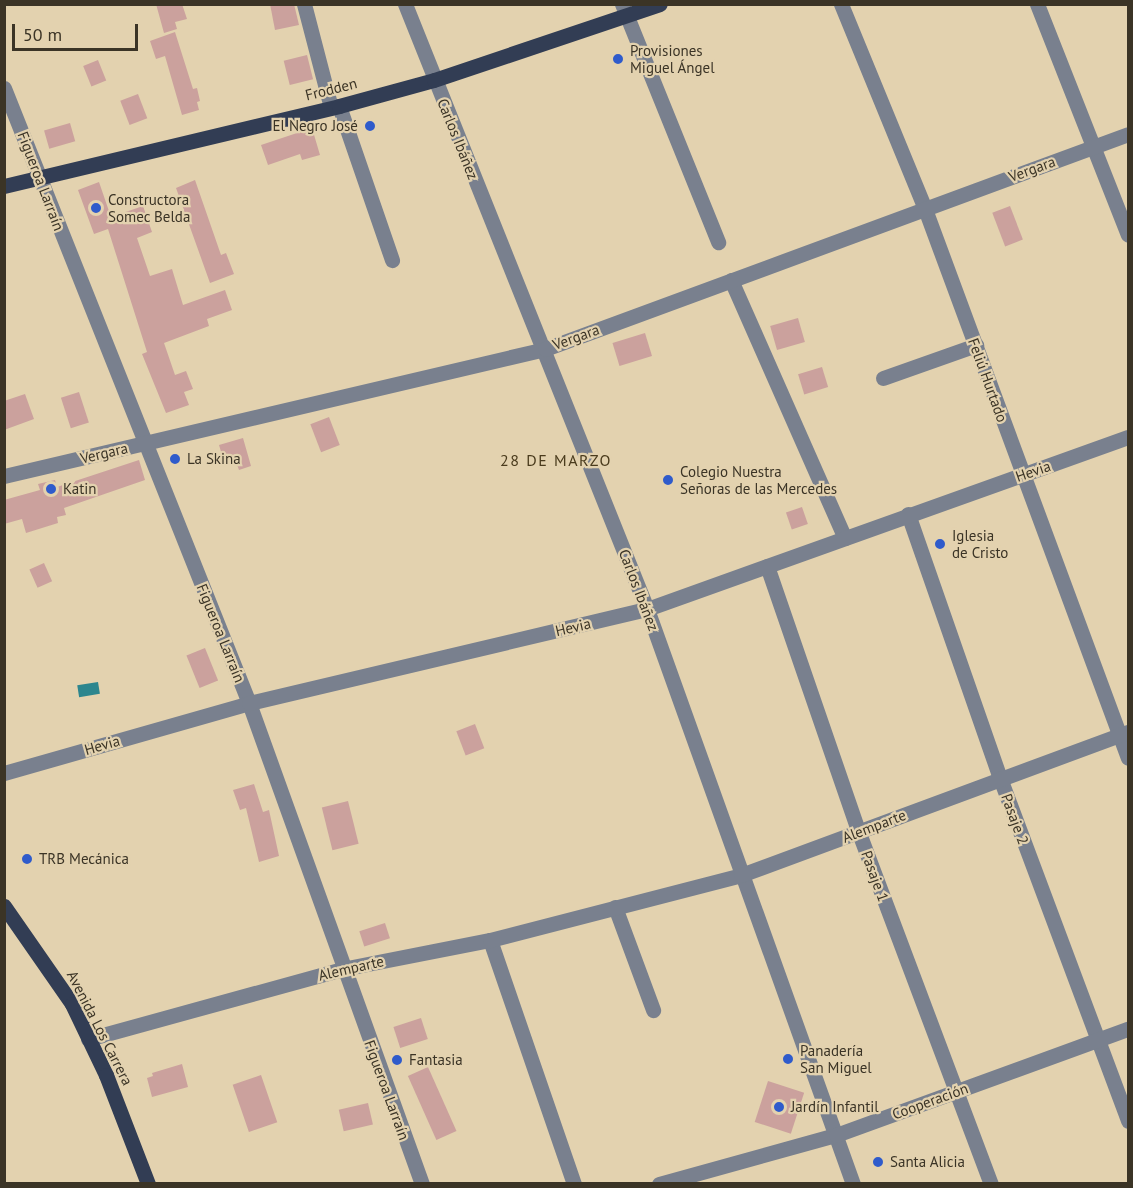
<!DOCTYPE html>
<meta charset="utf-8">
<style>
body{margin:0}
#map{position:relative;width:1133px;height:1188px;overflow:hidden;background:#e3d2af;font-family:"PT Sans",sans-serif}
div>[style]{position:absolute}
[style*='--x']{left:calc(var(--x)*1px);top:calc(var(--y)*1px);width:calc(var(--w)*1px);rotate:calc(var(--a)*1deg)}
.water>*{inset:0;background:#2d868e;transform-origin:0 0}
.building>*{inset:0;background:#cba19d;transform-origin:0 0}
.minor>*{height:15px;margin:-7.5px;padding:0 7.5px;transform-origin:7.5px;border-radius:7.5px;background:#79808e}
.major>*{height:15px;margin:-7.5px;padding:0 7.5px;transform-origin:7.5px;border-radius:7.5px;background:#323d54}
.dots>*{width:16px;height:16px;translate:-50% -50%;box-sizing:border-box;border:3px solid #e3d2af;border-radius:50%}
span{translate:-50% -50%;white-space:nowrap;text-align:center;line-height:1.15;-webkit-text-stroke:4.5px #e3d2af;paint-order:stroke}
.poi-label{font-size:15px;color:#3b3426}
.left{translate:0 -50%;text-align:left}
.right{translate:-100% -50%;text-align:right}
.street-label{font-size:15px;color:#3b3426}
.neighbourhood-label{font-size:16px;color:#4a3b1d;letter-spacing:1.5px}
.frame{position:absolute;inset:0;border:6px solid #3b3426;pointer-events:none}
.scale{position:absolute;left:12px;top:24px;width:126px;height:27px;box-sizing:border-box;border:3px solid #3b3426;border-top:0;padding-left:8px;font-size:18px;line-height:21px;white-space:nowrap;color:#3b3426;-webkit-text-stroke:4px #e3d2af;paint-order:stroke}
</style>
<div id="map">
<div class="water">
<div style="left:98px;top:682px;width:12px;height:21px;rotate:81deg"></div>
</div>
<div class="building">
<div style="clip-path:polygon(156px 4px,182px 4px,187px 19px,175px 22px,177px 29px,164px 33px)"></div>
<div style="clip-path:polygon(270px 4px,294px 4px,299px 25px,275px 30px)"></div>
<div style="clip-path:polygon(175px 32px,193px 89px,197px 88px,200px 101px,197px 102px,199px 110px,182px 115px,165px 56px,156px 59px,150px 41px)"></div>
<div style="left:307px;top:55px;width:25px;height:24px;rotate:76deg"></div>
<div style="left:98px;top:60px;width:22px;height:16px;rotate:68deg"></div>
<div style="left:138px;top:94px;width:26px;height:19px;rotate:69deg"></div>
<div style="left:70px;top:123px;width:19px;height:27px;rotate:74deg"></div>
<div style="clip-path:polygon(312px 128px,320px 155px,302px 160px,300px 154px,268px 165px,261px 145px)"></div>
<div style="clip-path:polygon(195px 180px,221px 255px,226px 253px,234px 274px,210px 283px,176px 188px)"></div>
<div style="clip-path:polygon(99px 182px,111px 217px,143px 206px,152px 232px,137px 238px,150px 276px,172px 269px,183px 305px,225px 290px,232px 310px,207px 319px,209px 326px,164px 343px,175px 375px,186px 371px,193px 389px,184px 392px,189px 405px,166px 413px,142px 354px,147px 352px,108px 229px,94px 234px,78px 190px)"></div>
<div style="left:1010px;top:206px;width:36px;height:19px;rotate:69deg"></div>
<div style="left:798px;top:318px;width:25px;height:29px;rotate:74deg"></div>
<div style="left:645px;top:333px;width:24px;height:34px;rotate:73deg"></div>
<div style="left:822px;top:367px;width:21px;height:25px;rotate:73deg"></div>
<div style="left:79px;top:392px;width:32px;height:19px;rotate:72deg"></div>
<div style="clip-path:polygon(25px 394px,34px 419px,4px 430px,4px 401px)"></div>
<div style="left:329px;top:417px;width:30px;height:20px;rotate:69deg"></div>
<div style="clip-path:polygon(243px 438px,251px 466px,239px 470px,236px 462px,225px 465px,219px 445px)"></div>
<div style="clip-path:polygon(139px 460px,145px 480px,64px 508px,66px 515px,57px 517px,58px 523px,26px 533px,22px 519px,4px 524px,4px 500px,40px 490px,38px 484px,55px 480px,57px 487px)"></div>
<div style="left:802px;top:507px;width:18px;height:17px;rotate:71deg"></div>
<div style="left:44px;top:563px;width:20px;height:16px;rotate:66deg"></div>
<div style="left:205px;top:648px;width:35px;height:20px;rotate:68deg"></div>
<div style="left:475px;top:724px;width:26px;height:20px;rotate:69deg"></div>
<div style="clip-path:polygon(254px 784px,263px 812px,269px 810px,279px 856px,259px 862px,246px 808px,240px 810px,233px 790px)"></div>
<div style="left:348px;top:801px;width:44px;height:27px;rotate:76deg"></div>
<div style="left:385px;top:923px;width:16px;height:27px;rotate:72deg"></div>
<div style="left:421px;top:1018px;width:22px;height:29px;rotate:72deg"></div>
<div style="clip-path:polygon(182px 1064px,188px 1087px,152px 1097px,147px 1078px,153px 1076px,152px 1073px)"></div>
<div style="left:428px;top:1067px;width:70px;height:22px;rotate:66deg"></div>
<div style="left:261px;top:1075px;width:50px;height:30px;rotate:71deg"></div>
<div style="left:768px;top:1081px;width:38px;height:43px;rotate:18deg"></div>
<div style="left:368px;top:1103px;width:22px;height:30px;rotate:77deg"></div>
</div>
<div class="minor">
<div style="--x:304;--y:4;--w:107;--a:75.4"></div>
<div style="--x:405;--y:4;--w:652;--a:68.2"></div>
<div style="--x:647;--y:609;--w:611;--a:70.29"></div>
<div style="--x:622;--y:4;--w:257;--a:68"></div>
<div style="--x:841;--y:4;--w:222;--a:67.7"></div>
<div style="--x:925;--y:209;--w:585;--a:69.71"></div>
<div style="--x:1037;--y:4;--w:248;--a:68.5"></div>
<div style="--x:4;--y:88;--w:662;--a:68.28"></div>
<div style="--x:249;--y:703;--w:511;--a:70.22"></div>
<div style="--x:339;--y:106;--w:163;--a:71"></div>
<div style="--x:731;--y:280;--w:282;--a:66.2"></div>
<div style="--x:883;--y:378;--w:99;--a:-19.5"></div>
<div style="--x:4;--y:476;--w:556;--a:-13.21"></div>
<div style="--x:545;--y:349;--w:621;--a:-20.24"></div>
<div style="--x:908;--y:514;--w:280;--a:70.8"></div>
<div style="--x:1000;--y:778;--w:366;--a:69.5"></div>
<div style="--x:767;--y:566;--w:282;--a:71"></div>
<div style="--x:859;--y:833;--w:375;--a:69.4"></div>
<div style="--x:4;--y:773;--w:255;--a:-15.9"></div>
<div style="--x:249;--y:703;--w:409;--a:-13.3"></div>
<div style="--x:647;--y:609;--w:511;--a:-19.68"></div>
<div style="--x:615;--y:907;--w:110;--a:69.7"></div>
<div style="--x:490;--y:940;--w:258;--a:71"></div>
<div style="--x:88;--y:1039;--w:263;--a:-15.4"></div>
<div style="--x:342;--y:969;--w:151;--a:-11.1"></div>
<div style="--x:490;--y:940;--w:259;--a:-14.5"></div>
<div style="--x:741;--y:875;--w:413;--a:-20.3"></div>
<div style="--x:659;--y:1184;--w:184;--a:-15.5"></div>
<div style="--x:836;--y:1135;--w:311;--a:-20"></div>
</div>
<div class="major">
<div style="--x:4;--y:186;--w:344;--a:-13.4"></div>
<div style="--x:339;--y:106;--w:98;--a:-15.3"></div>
<div style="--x:434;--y:80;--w:238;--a:-18.6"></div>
<div style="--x:4;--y:906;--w:119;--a:55.2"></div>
<div style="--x:72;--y:1004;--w:79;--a:64.4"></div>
<div style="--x:106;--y:1075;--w:117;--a:68.9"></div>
</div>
<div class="dots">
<div style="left:618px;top:59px;background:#2f5bcb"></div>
<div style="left:370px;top:126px;background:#2f5bcb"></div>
<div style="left:96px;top:208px;background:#2f5bcb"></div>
<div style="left:175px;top:459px;background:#2f5bcb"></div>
<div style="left:668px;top:480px;background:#2f5bcb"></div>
<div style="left:51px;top:489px;background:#2f5bcb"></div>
<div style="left:940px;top:544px;background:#2f5bcb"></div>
<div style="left:27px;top:859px;background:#2f5bcb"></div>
<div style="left:788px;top:1059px;background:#2f5bcb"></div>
<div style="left:397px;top:1060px;background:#2f5bcb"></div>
<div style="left:779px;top:1107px;background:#2f5bcb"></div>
<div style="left:878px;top:1162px;background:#2f5bcb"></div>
</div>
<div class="poi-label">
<span class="left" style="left:630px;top:59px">Provisiones<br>Miguel Ángel</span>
<span class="right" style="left:358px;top:126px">El Negro José</span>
<span class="left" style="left:108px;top:208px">Constructora<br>Somec Belda</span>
<span class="left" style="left:187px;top:459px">La Skina</span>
<span class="left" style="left:680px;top:480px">Colegio Nuestra<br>Señoras de las Mercedes</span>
<span class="left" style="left:63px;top:489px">Katin</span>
<span class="left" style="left:952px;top:544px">Iglesia<br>de Cristo</span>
<span class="left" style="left:39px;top:859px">TRB Mecánica</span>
<span class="left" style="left:800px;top:1059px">Panadería<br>San Miguel</span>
<span class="left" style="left:409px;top:1060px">Fantasia</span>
<span class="left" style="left:791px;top:1107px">Jardín Infantil</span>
<span class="left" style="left:890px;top:1162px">Santa Alicia</span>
</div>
<div class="street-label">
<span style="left:331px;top:89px;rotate:-14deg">Frodden</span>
<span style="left:458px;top:139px;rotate:68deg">Carlos Ibáñez</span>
<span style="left:1032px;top:169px;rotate:-20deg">Vergara</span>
<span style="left:41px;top:181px;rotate:69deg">Figueroa Larraín</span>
<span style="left:576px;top:337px;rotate:-20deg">Vergara</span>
<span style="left:988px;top:380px;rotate:70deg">Feliú Hurtado</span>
<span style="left:104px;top:453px;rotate:-13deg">Vergara</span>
<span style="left:1033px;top:471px;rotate:-19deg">Hevia</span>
<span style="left:639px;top:590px;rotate:69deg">Carlos Ibáñez</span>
<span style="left:573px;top:627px;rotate:-13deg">Hevia</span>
<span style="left:221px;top:633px;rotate:68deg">Figueroa Larraín</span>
<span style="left:102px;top:745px;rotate:-16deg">Hevia</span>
<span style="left:1015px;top:819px;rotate:70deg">Pasaje 2</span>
<span style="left:874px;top:826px;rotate:-21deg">Alemparte</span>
<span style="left:875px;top:876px;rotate:70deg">Pasaje 1</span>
<span style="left:351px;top:968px;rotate:-13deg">Alemparte</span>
<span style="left:100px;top:1028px;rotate:63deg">Avenida Los Carrera</span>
<span style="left:387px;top:1090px;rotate:70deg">Figueroa Larraín</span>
<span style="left:930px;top:1101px;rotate:-20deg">Cooperación</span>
</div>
<div class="neighbourhood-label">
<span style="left:556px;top:460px">28 DE MARZO</span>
</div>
<div class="frame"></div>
<div class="scale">50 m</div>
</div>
